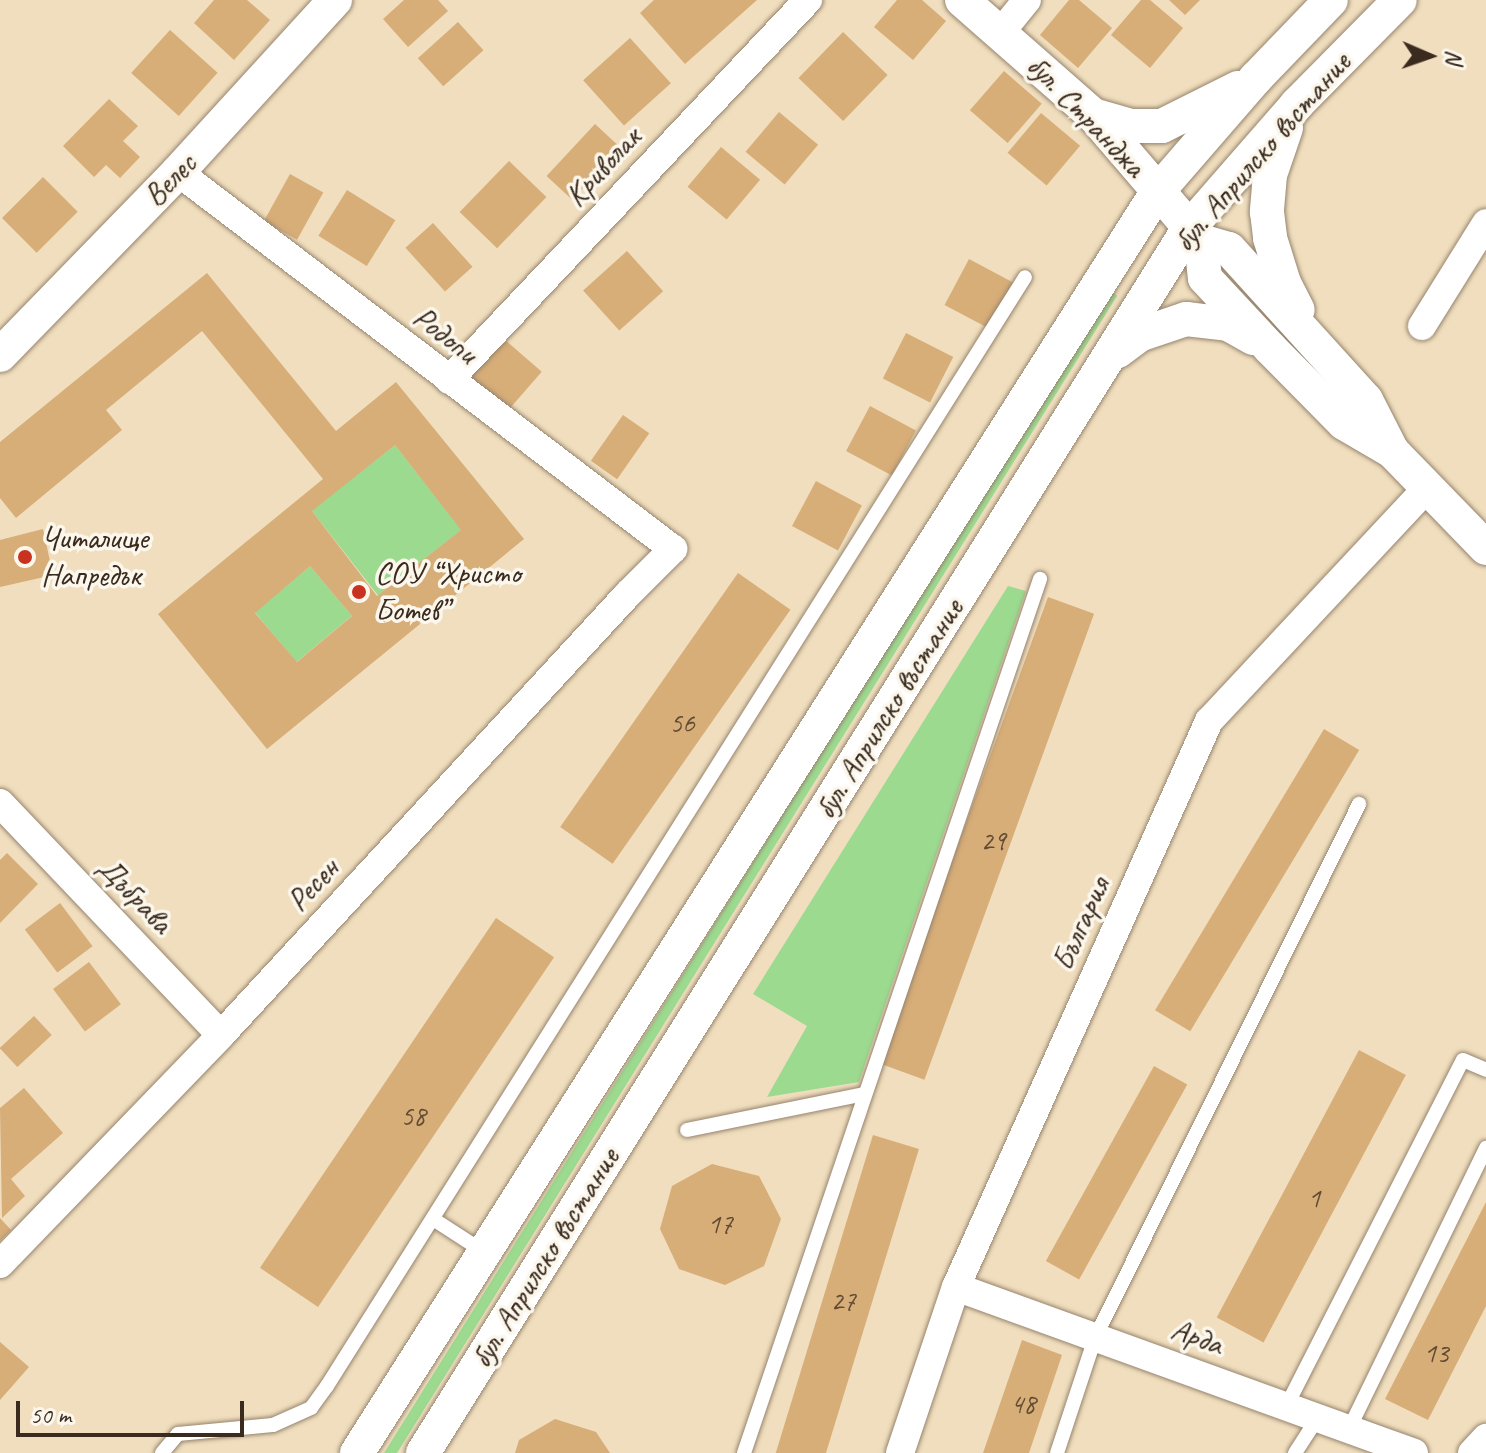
<!DOCTYPE html>
<meta charset="utf-8">
<style>
body{margin:0}
#map{position:relative;width:1486px;height:1453px;overflow:hidden;background:#f0debe;font-family:Caveat,sans-serif}
div>[style]{position:absolute}
[style*='--x']{left:calc(var(--x)*1px);top:calc(var(--y)*1px);width:calc(var(--w)*1px);rotate:calc(var(--a)*1deg)}
.green>*{inset:0;background:#9cda90;transform-origin:0 0}
.building>*{inset:0;background:#d7ad78;transform-origin:0 0}
.roads{filter:drop-shadow(0 0 2px #96846e) drop-shadow(0 0 2px #96846e)}
.service>*{height:14px;margin:-7px;padding:0 7px;transform-origin:7px;border-radius:7px;background:#fff}
.minor>*{height:28px;margin:-14px;padding:0 14px;transform-origin:14px;border-radius:14px;background:#fff}
.tertiary>*{height:34px;margin:-17px;padding:0 17px;transform-origin:17px;border-radius:17px;background:#fff}
.dots>*{width:22px;height:22px;translate:-50% -50%;box-sizing:border-box;border:4px solid #fbf7ec;border-radius:50%}
span{translate:-50% -50%;white-space:nowrap;text-align:center;line-height:1.15;-webkit-text-stroke:7px #fbf7ec;paint-order:stroke}
.number-label{font-size:28px;color:#624b34}
.number-label span{-webkit-text-stroke-width:0}
.street-label{font-size:32px;color:#3b2a1e}
.poi-label{font-size:32px;color:#3b2a1e}
.left{translate:0 -50%;text-align:left}
.north{position:absolute;left:1390px;top:16px;width:80px;height:80px;-webkit-text-stroke:6px #fbf7ec;paint-order:stroke;rotate:92deg;font-size:22px;font-weight:700;line-height:32px;text-align:center;color:#3b2a1e}
.north::after{content:'';display:block;margin:auto;width:28px;height:36px;background:#3b2a1e;clip-path:polygon(50% 0,100% 100%,50% 72%,0 100%)}
.scale{position:absolute;left:16px;top:1401px;width:228px;height:36px;box-sizing:border-box;border:4px solid #3b2a1e;border-top:0;padding-left:10px;font-size:24px;line-height:28px;white-space:nowrap;color:#3b2a1e;-webkit-text-stroke:6px #fbf7ec;paint-order:stroke}
</style>
<div id="map">
<div class="green">
<div style="clip-path:polygon(1111px 289px,1117px 296px,397px 1453px,384px 1453px)"></div>
<div style="left:395px;top:445px;width:108px;height:106px;rotate:52deg"></div>
<div style="left:310px;top:566px;width:65px;height:72px;rotate:50deg"></div>
<div style="clip-path:polygon(1008px 586px,1026px 591px,859px 1082px,767px 1097px,807px 1026px,753px 994px)"></div>
</div>
<div class="building">
<div style="clip-path:polygon(214px 0,247px 0,270px 20px,234px 60px,194px 23px)"></div>
<div style="clip-path:polygon(404px 0,438px 0,448px 11px,408px 47px,383px 19px)"></div>
<div style="clip-path:polygon(654px 0,757px 0,685px 64px,640px 13px)"></div>
<div style="clip-path:polygon(897px 0,922px 0,946px 21px,913px 60px,874px 27px)"></div>
<div style="clip-path:polygon(1069px 0,1079px 0,1112px 28px,1078px 68px,1040px 35px)"></div>
<div style="clip-path:polygon(1141px 0,1150px 0,1183px 28px,1150px 68px,1111px 35px)"></div>
<div style="clip-path:polygon(1169px 0,1200px 0,1185px 15px)"></div>
<div style="left:458px;top:22px;width:38px;height:54px;rotate:48deg"></div>
<div style="left:170px;top:30px;width:64px;height:58px;rotate:42deg"></div>
<div style="left:843px;top:32px;width:62px;height:64px;rotate:44deg"></div>
<div style="left:630px;top:38px;width:61px;height:63px;rotate:48deg"></div>
<div style="left:1004px;top:71px;width:50px;height:52px;rotate:41deg"></div>
<div style="clip-path:polygon(109px 99px,138px 126px,123px 141px,140px 157px,120px 178px,106px 165px,94px 177px,63px 146px)"></div>
<div style="left:779px;top:112px;width:51px;height:52px;rotate:40deg"></div>
<div style="left:1041px;top:113px;width:51px;height:52px;rotate:40deg"></div>
<div style="left:595px;top:124px;width:35px;height:71px;rotate:43deg"></div>
<div style="left:721px;top:147px;width:51px;height:52px;rotate:40deg"></div>
<div style="left:509px;top:161px;width:52px;height:71px;rotate:44deg"></div>
<div style="left:290px;top:174px;width:38px;height:54px;rotate:29deg"></div>
<div style="left:43px;top:177px;width:49px;height:58px;rotate:45deg"></div>
<div style="left:347px;top:190px;width:57px;height:54px;rotate:32deg"></div>
<div style="left:433px;top:223px;width:59px;height:37px;rotate:48deg"></div>
<div style="left:627px;top:251px;width:54px;height:59px;rotate:48deg"></div>
<div style="left:969px;top:259px;width:52px;height:52px;rotate:28deg"></div>
<div style="clip-path:polygon(evenodd,207px 273px,336px 431px,396px 382px,524px 539px,267px 749px,158px 614px,323px 479px,202px 331px,106px 410px,122px 430px,16px 518px,0 498px,0 442px,207px 273px,395px 445px,461px 530px,377px 596px,312px 511px,395px 445px,207px 273px,310px 566px,352px 616px,297px 662px,255px 613px,310px 566px)"></div>
<div style="left:906px;top:333px;width:53px;height:51px;rotate:27deg"></div>
<div style="left:504px;top:339px;width:50px;height:52px;rotate:41deg"></div>
<div style="left:870px;top:406px;width:52px;height:51px;rotate:28deg"></div>
<div style="left:623px;top:415px;width:32px;height:56px;rotate:35deg"></div>
<div style="left:816px;top:481px;width:52px;height:51px;rotate:28deg"></div>
<div style="clip-path:polygon(43px 529px,53px 575px,0 587px,0 540px)"></div>
<div style="left:738px;top:573px;width:64px;height:310px;rotate:35deg"></div>
<div style="left:1048px;top:597px;width:49px;height:496px;rotate:20deg"></div>
<div style="left:1324px;top:729px;width:41px;height:328px;rotate:31deg"></div>
<div style="clip-path:polygon(7px 853px,38px 884px,0 923px,0 860px)"></div>
<div style="left:60px;top:903px;width:54px;height:44px;rotate:53deg"></div>
<div style="left:496px;top:918px;width:70px;height:422px;rotate:34deg"></div>
<div style="left:89px;top:962px;width:53px;height:45px;rotate:53deg"></div>
<div style="left:34px;top:1016px;width:26px;height:47px;rotate:47deg"></div>
<div style="left:1359px;top:1050px;width:53px;height:303px;rotate:28deg"></div>
<div style="left:1154px;top:1066px;width:38px;height:223px;rotate:29deg"></div>
<div style="clip-path:polygon(24px 1088px,63px 1133px,11px 1179px,25px 1196px,2px 1218px,0 1108px)"></div>
<div style="left:873px;top:1135px;width:48px;height:336px;rotate:17deg"></div>
<div style="clip-path:polygon(712px 1164px,759px 1176px,781px 1219px,764px 1266px,725px 1285px,679px 1269px,660px 1229px,672px 1186px)"></div>
<div style="clip-path:polygon(1486px 1202px,1486px 1306px,1428px 1420px,1385px 1399px)"></div>
<div style="clip-path:polygon(0 1218px,11px 1230px,0 1241px)"></div>
<div style="clip-path:polygon(1022px 1340px,1062px 1355px,1029px 1453px,983px 1453px)"></div>
<div style="clip-path:polygon(0 1342px,29px 1367px,0 1400px)"></div>
<div style="clip-path:polygon(555px 1419px,596px 1432px,610px 1453px,515px 1453px,519px 1440px)"></div>
</div>
<div class="roads">
<div class="service">
<div style="--x:687;--y:1130;--w:181;--a:-11.5"></div>
<div style="--x:433;--y:1219;--w:61;--a:32.9"></div>
<div style="--x:1287;--y:1405;--w:387;--a:-63"></div>
<div style="--x:1463;--y:1060;--w:25;--a:23"></div>
<div style="--x:1349;--y:1429;--w:313;--a:-64"></div>
<div style="--x:162;--y:1453;--w:25;--a:-50"></div>
<div style="--x:178;--y:1434;--w:95;--a:-5.4"></div>
<div style="--x:273;--y:1425;--w:42;--a:-24.1"></div>
<div style="--x:311;--y:1408;--w:27;--a:-54"></div>
<div style="--x:327;--y:1386;--w:1310;--a:-57.81"></div>
<div style="--x:744;--y:1453;--w:923;--a:-71.29"></div>
<div style="--x:1057;--y:1453;--w:121;--a:-71.7"></div>
<div style="--x:1095;--y:1338;--w:596;--a:-63.69"></div>
<div style="--x:1295;--y:1453;--w:40;--a:-57.1"></div>
</div>
<div class="minor">
<div style="--x:1001;--y:32;--w:41;--a:-50.9"></div>
<div style="--x:1422;--y:326;--w:121;--a:-58.1"></div>
<div style="--x:449;--y:380;--w:523;--a:-46.63"></div>
<div style="--x:0;--y:803;--w:320;--a:46.4"></div>
<div style="--x:0;--y:1264;--w:318;--a:-46"></div>
<div style="--x:221;--y:1035;--w:600;--a:-47.3"></div>
<div style="--x:628;--y:594;--w:64;--a:-45"></div>
<div style="--x:673;--y:549;--w:622;--a:-142.71"></div>
<div style="--x:956;--y:1287;--w:487;--a:19.9"></div>
<div style="--x:900;--y:1453;--w:175;--a:-71.4"></div>
<div style="--x:956;--y:1287;--w:620;--a:-65.92"></div>
<div style="--x:1209;--y:721;--w:320;--a:-46.9"></div>
<div style="--x:1472;--y:1453;--w:21;--a:-47"></div>
</div>
<div class="tertiary">
<div style="--x:962;--y:0;--w:174;--a:41.3"></div>
<div style="--x:1093;--y:115;--w:166;--a:49.4"></div>
<div style="--x:1201;--y:241;--w:29;--a:16"></div>
<div style="--x:1229;--y:249;--w:204;--a:47.8"></div>
<div style="--x:1366;--y:400;--w:57;--a:63"></div>
<div style="--x:1093;--y:115;--w:40;--a:16"></div>
<div style="--x:1131;--y:126;--w:31;--a:0"></div>
<div style="--x:1162;--y:126;--w:85;--a:-26.6"></div>
<div style="--x:1286;--y:128;--w:50;--a:108.8"></div>
<div style="--x:1270;--y:175;--w:37;--a:95"></div>
<div style="--x:1267;--y:212;--w:26;--a:83"></div>
<div style="--x:1270;--y:238;--w:47;--a:72.7"></div>
<div style="--x:1284;--y:283;--w:30;--a:63"></div>
<div style="--x:1201;--y:241;--w:37;--a:84"></div>
<div style="--x:1205;--y:278;--w:96;--a:47.1"></div>
<div style="--x:1270;--y:348;--w:105;--a:45.4"></div>
<div style="--x:1344;--y:423;--w:56;--a:30.3"></div>
<div style="--x:1392;--y:451;--w:135;--a:45.9"></div>
<div style="--x:1118;--y:351;--w:26;--a:-37"></div>
<div style="--x:1139;--y:335;--w:50;--a:-18.8"></div>
<div style="--x:1186;--y:319;--w:42;--a:6.8"></div>
<div style="--x:1228;--y:324;--w:29;--a:29"></div>
<div style="--x:0;--y:355;--w:255;--a:-45.8"></div>
<div style="--x:178;--y:172;--w:233;--a:-47.6"></div>
<div style="--x:357;--y:1453;--w:1495;--a:-57.6"></div>
<div style="--x:1158;--y:191;--w:150;--a:-49.1"></div>
<div style="--x:1256;--y:78;--w:108;--a:-46.1"></div>
<div style="--x:423;--y:1453;--w:1445;--a:-57.98"></div>
<div style="--x:1189;--y:228;--w:164;--a:-48.9"></div>
<div style="--x:1297;--y:104;--w:146;--a:-45.3"></div>
</div>
</div>
<div class="dots">
<div style="left:25px;top:557px;background:#c8321e"></div>
<div style="left:359px;top:592px;background:#c8321e"></div>
</div>
<div class="number-label">
<span style="left:682px;top:723px">56</span>
<span style="left:993px;top:841px">29</span>
<span style="left:413px;top:1116px">58</span>
<span style="left:1314px;top:1198px">1</span>
<span style="left:720px;top:1224px">17</span>
<span style="left:843px;top:1301px">27</span>
<span style="left:1436px;top:1353px">13</span>
<span style="left:1023px;top:1404px">48</span>
</div>
<div class="street-label">
<span style="left:1086px;top:116px;rotate:46deg">бул. Странджа</span>
<span style="left:1262px;top:152px;rotate:-49deg">бул. Априлско въстание</span>
<span style="left:603px;top:167px;rotate:-47deg">Криволак</span>
<span style="left:170px;top:180px;rotate:-46deg">Велес</span>
<span style="left:445px;top:335px;rotate:38deg">Родопи</span>
<span style="left:889px;top:709px;rotate:-58deg">бул. Априлско въстание</span>
<span style="left:313px;top:885px;rotate:-47deg">Ресен</span>
<span style="left:135px;top:895px;rotate:46deg">Дъбрава</span>
<span style="left:1081px;top:924px;rotate:-66deg">България</span>
<span style="left:545px;top:1258px;rotate:-58deg">бул. Априлско въстание</span>
<span style="left:1197px;top:1337px;rotate:19deg">Арда</span>
</div>
<div class="poi-label">
<span class="left" style="left:41px;top:557px">Читалище<br>Напредък</span>
<span class="left" style="left:375px;top:592px">СОУ “Христо<br>Ботев”</span>
</div>
<div class="north">N</div>
<div class="scale">50 m</div>
</div>
